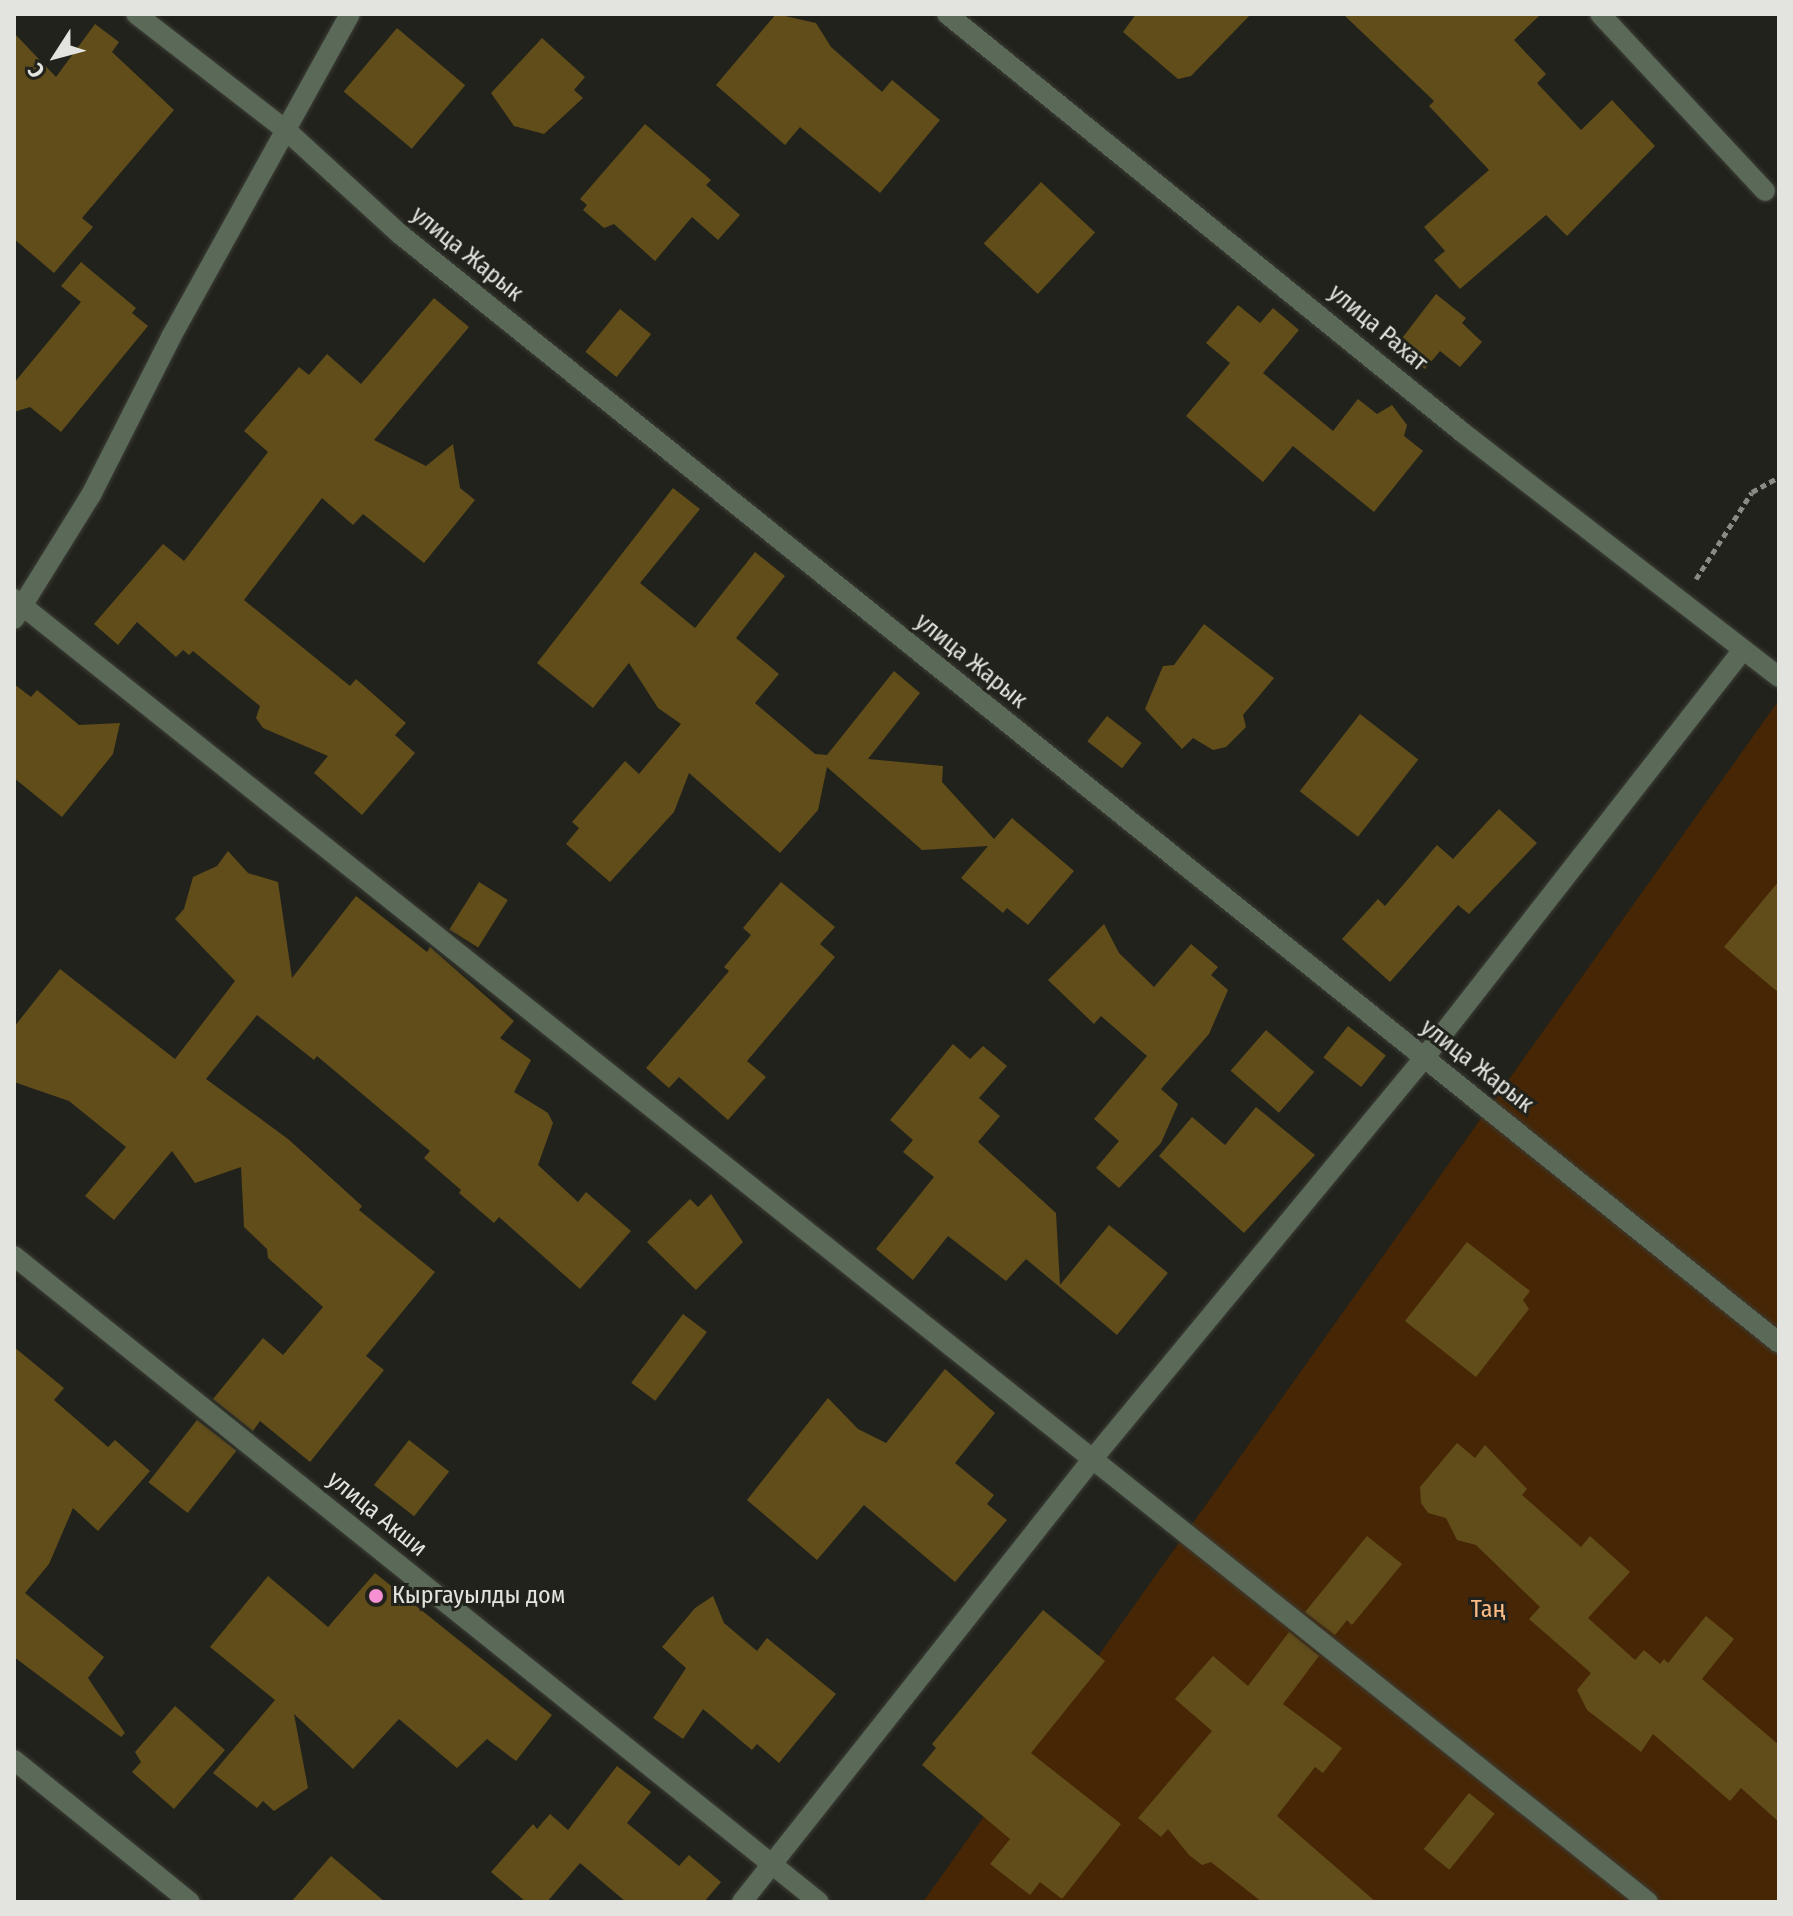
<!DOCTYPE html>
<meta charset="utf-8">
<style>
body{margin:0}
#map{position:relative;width:1793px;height:1916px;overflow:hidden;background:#21221b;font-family:"Fira Sans Condensed",sans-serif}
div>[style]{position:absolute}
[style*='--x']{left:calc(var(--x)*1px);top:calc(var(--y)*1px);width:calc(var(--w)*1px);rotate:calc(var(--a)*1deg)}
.green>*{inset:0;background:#462605}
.building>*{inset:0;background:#614d1a;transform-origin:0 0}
.path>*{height:5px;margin-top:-2.5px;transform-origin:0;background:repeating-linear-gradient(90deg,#8a8b85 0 6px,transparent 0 10px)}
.roads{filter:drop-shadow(0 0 2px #3c3d36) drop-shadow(0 0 2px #3c3d36)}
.minor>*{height:20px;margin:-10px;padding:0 10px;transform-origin:10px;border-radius:10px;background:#5a6958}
.dots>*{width:22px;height:22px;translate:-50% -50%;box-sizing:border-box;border:4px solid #21221b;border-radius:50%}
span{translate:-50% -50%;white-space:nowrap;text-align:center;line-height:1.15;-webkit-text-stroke:6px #21221b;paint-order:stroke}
.street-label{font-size:24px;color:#e3e4df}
.poi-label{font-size:24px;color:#e3e4df}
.left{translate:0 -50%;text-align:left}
.park-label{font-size:24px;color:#fdbc85}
.frame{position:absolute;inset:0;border:16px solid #e3e4df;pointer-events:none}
.north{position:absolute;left:16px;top:16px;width:80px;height:80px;-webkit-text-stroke:6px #21221b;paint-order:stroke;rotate:234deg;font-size:22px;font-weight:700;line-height:32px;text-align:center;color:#e3e4df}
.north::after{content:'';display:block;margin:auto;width:28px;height:36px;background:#e3e4df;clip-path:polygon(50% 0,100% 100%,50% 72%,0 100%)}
</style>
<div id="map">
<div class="green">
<div style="clip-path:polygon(1779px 700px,1779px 1902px,923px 1902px)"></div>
</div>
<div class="building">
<div style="clip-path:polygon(776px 14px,816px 23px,831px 47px,882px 92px,892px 80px,940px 120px,880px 193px,800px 127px,785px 145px,716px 85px)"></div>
<div style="clip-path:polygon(1136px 14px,1251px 14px,1191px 76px,1178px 79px,1123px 32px)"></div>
<div style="clip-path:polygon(1343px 14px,1541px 14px,1514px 40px,1546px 74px,1537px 83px,1581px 130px,1612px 100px,1655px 146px,1567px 236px,1546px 215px,1460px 289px,1434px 260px,1445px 251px,1424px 227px,1489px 170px,1429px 106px,1434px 101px)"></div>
<div style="clip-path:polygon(95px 24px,119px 42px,112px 52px,174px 110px,82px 218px,93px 227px,54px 273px,14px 239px,14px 33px,56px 77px)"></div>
<div style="left:397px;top:28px;width:89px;height:83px;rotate:40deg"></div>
<div style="clip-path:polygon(542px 38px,585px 77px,574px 90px,583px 98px,544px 134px,514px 126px,491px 93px)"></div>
<div style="clip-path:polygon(645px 124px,711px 180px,706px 185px,740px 215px,718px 240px,692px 217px,655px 261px,614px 224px,604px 228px,583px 210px,587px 205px,580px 199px)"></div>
<div style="left:1041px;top:182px;width:74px;height:84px;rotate:43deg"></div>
<div style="clip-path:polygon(81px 262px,136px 308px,132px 313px,148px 326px,61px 432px,30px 407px,14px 412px,14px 383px,81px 302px,61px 286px)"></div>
<div style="clip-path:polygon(1436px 294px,1466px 318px,1462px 323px,1482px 342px,1460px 367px,1440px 351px,1425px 369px,1396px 346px)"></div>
<div style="clip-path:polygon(434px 298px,469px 327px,374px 440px,426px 466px,453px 444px,460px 488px,475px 500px,424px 563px,363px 514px,353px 525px,322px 498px,244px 600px,350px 686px,356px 679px,406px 723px,395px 735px,415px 753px,362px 815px,314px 773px,328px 756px,263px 728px,256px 718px,260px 706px,193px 651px,189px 655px,183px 650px,176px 657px,137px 622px,118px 645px,94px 624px,163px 544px,184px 561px,268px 452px,244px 431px,299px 367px,309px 375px,327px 354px,361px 384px)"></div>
<div style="clip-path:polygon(1238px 305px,1260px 323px,1273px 308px,1299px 330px,1263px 373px,1333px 431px,1358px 399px,1377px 414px,1392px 405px,1407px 425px,1404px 436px,1423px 451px,1374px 512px,1293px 446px,1263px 482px,1186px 416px,1230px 363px,1206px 343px)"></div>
<div style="left:620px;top:309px;width:40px;height:55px;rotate:39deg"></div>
<div style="clip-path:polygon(673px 488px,700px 509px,640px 583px,695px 628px,755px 552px,785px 576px,736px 638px,779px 674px,755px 703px,815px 754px,827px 755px,894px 671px,920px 693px,868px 759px,943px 766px,942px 782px,994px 839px,1012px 818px,1074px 871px,1028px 925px,1007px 908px,1003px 913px,961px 878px,988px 846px,922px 850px,827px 767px,818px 810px,780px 853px,689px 773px,674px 812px,610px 882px,566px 844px,579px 828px,572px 822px,625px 761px,639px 774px,681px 724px,658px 708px,629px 663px,593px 708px,537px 663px)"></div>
<div style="clip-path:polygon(1204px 624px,1274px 678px,1243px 715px,1246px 727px,1226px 747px,1213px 750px,1193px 738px,1182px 749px,1145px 709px,1163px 666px,1174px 665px)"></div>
<div style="clip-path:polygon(14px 684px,31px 697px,37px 690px,79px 725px,120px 723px,113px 754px,62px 817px,14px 778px)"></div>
<div style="left:1360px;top:714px;width:74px;height:98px;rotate:38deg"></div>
<div style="left:1107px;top:716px;width:44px;height:32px;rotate:38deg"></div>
<div style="clip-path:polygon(1499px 809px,1537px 843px,1469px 914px,1458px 905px,1390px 982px,1342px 939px,1378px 899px,1385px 906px,1437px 845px,1453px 859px)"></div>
<div style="clip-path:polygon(228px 851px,248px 873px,278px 882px,292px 978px,356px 896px,427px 952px,430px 947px,514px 1021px,500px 1038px,531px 1060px,514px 1092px,548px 1113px,553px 1123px,538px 1165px,578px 1202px,586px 1192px,631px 1231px,580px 1289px,499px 1217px,494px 1223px,459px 1193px,461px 1190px,424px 1158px,430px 1151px,317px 1056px,314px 1060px,257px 1015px,206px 1079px,288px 1139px,362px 1206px,359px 1210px,435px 1272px,366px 1356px,384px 1370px,310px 1462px,260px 1421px,253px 1431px,213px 1399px,263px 1338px,283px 1355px,323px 1307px,268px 1258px,267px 1249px,244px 1227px,241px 1167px,195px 1183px,172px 1151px,114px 1220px,85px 1196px,126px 1147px,69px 1101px,14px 1082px,14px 1027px,60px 969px,175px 1059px,235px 981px,175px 919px,184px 909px,193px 877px,217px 866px)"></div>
<div style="clip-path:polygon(1779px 881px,1779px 993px,1724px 947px)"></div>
<div style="left:479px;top:882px;width:34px;height:56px;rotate:32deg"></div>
<div style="clip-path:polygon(781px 882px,835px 927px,820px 944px,835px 957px,747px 1061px,766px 1077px,728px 1120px,679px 1077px,669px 1088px,646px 1068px,729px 971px,724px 967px,751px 935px,743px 928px)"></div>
<div style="clip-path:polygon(1104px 924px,1119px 953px,1154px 987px,1191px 944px,1218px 967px,1211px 975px,1228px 990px,1209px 1034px,1161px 1089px,1178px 1104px,1161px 1143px,1119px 1188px,1096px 1168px,1119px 1141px,1094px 1119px,1147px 1056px,1101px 1016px,1094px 1024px,1048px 980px)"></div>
<div style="left:1348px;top:1026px;width:48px;height:40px;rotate:38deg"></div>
<div style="left:1266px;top:1030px;width:64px;height:54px;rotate:41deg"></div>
<div style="clip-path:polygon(953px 1044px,970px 1059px,983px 1046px,1007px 1066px,979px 1098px,1000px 1116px,978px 1142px,1056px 1213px,1060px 1285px,1109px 1225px,1168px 1273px,1117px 1335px,1026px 1259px,1006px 1281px,948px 1236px,913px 1280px,876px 1249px,934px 1177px,903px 1152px,913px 1140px,890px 1120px)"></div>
<div style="clip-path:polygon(1256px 1107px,1315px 1155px,1244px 1233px,1159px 1156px,1192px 1117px,1225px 1145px)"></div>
<div style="clip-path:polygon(711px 1194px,743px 1242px,696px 1290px,647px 1242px,690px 1199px,698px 1207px)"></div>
<div style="clip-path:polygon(1467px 1242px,1530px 1291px,1523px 1300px,1529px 1309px,1476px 1377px,1405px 1321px)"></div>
<div style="left:683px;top:1314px;width:30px;height:86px;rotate:37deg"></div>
<div style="clip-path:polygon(14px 1347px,64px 1388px,54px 1400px,108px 1447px,115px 1440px,150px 1471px,98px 1531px,73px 1508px,49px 1564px,25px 1593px,104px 1657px,88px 1678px,125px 1733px,121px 1737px,14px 1657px)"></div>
<div style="clip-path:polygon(945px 1369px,995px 1413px,955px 1463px,994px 1495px,987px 1504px,1007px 1520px,955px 1582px,864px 1505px,817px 1560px,747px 1500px,828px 1398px,858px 1429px,886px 1443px)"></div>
<div style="left:197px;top:1420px;width:50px;height:79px;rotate:38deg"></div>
<div style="left:409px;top:1440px;width:51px;height:57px;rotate:38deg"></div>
<div style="clip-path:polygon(1457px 1443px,1475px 1458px,1485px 1445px,1527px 1489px,1522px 1495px,1581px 1547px,1590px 1536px,1630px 1572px,1588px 1618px,1635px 1660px,1644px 1650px,1660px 1664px,1664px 1659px,1668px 1663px,1706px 1616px,1734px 1639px,1702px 1679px,1779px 1745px,1779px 1822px,1741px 1788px,1730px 1801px,1653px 1734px,1641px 1752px,1587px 1710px,1577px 1690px,1591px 1673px,1529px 1619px,1540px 1607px,1476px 1545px,1457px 1540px,1446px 1518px,1428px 1513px,1421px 1503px,1420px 1487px)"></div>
<div style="clip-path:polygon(1367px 1536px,1402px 1564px,1352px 1625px,1347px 1620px,1335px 1635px,1305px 1612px)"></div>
<div style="clip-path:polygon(375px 1573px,552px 1715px,516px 1761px,487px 1739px,457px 1768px,399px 1719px,353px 1769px,294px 1714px,308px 1788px,274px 1811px,263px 1801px,257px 1808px,213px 1773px,275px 1700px,210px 1647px,268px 1576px,328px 1627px)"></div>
<div style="clip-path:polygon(713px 1596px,724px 1623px,757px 1651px,767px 1638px,836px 1694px,779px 1763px,757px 1744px,752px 1750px,703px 1709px,683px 1739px,653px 1718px,686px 1668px,662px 1647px,695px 1608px)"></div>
<div style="clip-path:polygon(1043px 1610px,1105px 1661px,1031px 1753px,1121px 1824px,1062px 1899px,1040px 1882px,1030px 1895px,990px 1864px,1010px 1839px,922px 1765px,936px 1748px,932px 1744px)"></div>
<div style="clip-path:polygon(1289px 1632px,1319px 1656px,1283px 1704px,1342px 1748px,1323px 1773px,1315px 1767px,1277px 1816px,1376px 1902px,1262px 1902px,1211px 1862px,1202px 1865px,1189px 1855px,1168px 1829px,1161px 1837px,1138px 1818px,1212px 1731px,1175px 1699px,1213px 1656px,1248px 1686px)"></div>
<div style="clip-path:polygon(175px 1706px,225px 1750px,174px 1809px,132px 1772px,141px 1762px,135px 1752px)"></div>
<div style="clip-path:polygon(617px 1766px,651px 1792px,627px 1823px,679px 1866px,689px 1855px,721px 1882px,704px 1902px,626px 1902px,580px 1863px,547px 1902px,526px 1902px,491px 1872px,533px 1824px,537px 1829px,550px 1814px,568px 1830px)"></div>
<div style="left:1469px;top:1793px;width:33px;height:72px;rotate:39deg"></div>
<div style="clip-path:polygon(331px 1856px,385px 1902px,291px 1902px)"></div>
</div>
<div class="path">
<div style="--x:1696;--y:579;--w:103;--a:-57.2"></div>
<div style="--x:1752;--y:492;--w:31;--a:-29"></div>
</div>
<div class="roads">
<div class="minor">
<div style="--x:136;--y:14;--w:191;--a:37.8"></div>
<div style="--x:287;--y:131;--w:154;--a:42.4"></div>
<div style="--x:401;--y:235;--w:1768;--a:38.8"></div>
<div style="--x:947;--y:14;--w:663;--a:39.06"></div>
<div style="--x:1462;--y:432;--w:401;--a:37.7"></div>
<div style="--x:1600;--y:14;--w:242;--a:47"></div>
<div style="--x:14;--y:599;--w:2090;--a:38.57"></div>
<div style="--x:14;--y:619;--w:146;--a:-58.2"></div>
<div style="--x:91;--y:495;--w:177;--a:-63.1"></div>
<div style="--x:171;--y:337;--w:369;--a:-61"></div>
<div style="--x:14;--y:1256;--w:1032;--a:38.75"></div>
<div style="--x:14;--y:1760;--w:226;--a:38.9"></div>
<div style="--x:742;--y:1902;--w:562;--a:-51.64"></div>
<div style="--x:1091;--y:1461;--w:523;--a:-50.43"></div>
<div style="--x:1424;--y:1058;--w:517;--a:-52"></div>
</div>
</div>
<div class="dots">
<div style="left:376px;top:1596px;background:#f591d2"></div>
</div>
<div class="street-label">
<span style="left:467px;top:254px;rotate:39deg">улица Жарык</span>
<span style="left:1378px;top:328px;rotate:40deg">улица Рахат</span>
<span style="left:971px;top:661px;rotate:39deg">улица Жарык</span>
<span style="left:1477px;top:1066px;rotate:38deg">улица Жарык</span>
<span style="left:377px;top:1514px;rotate:39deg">улица Акши</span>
</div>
<div class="poi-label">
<span class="left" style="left:392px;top:1596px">Кыргауылды дом</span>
</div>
<div class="park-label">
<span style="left:1488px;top:1610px">Таң</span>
</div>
<div class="frame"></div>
<div class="north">С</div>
</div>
